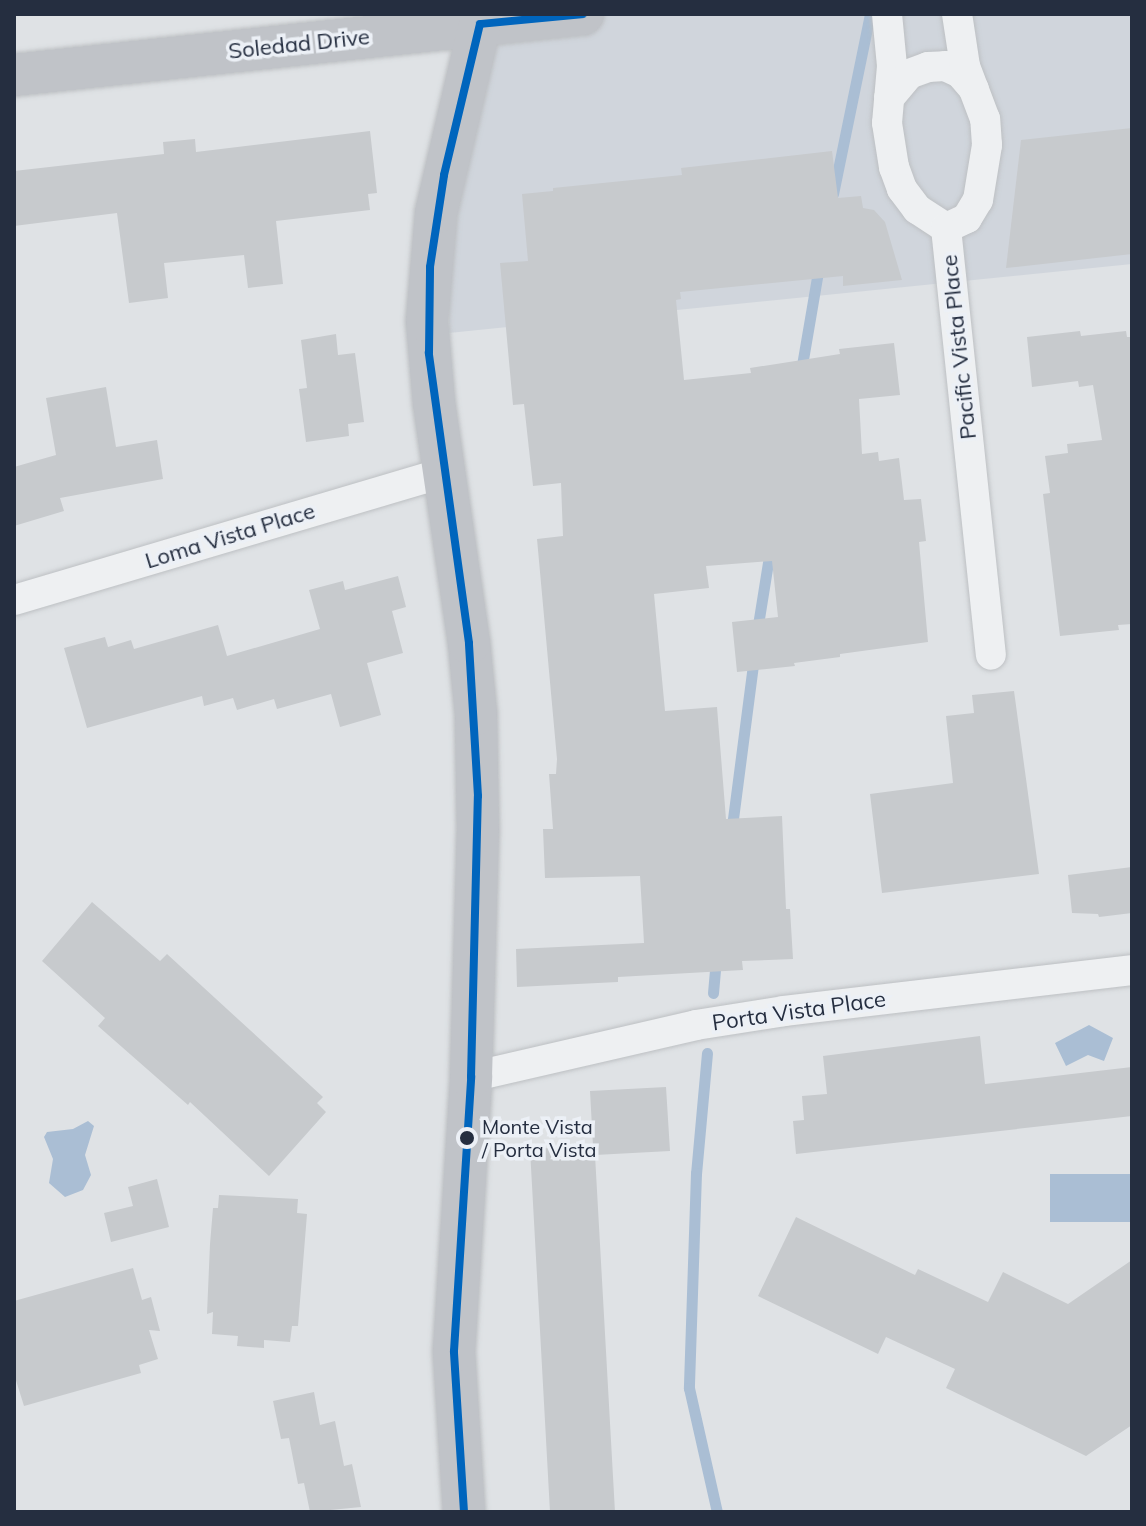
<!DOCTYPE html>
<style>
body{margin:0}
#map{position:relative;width:1146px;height:1526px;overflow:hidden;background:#dfe2e5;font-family:Mulish,sans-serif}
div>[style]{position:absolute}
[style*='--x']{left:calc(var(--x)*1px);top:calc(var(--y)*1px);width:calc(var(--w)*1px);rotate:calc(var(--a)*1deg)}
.built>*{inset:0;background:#d0d5dc}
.water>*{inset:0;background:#aabed4;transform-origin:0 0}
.stream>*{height:11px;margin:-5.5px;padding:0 5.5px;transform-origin:5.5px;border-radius:5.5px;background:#aabed4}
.building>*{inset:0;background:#c7cacd}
.roads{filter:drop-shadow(0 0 2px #bdc0c3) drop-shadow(0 0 2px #bdc0c3)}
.street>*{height:30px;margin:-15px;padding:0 15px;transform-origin:15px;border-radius:15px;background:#eef0f2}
.secondary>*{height:42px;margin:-21px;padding:0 21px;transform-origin:21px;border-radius:21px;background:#c0c3c8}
.bus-1>*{height:8px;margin:-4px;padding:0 4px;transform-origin:4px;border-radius:4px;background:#0065bd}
.dots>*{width:22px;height:22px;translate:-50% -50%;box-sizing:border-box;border:4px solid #ecf0f6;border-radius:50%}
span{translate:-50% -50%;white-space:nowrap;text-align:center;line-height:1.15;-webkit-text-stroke:7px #ecf0f6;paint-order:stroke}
.bus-label{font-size:20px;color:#252e40}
.left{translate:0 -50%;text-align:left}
.street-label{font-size:22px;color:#252e40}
.frame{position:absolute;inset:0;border:16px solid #252e40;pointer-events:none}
</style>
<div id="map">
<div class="built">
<div style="clip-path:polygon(505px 14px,1132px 14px,1132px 264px,449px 333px,449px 268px,470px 129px)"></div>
</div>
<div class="water">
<div style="clip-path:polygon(1089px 1025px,1113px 1038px,1104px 1061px,1088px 1055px,1066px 1066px,1055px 1043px)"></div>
<div style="clip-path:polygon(88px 1121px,94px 1126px,85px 1155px,91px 1175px,83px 1190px,65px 1197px,49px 1183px,53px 1159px,44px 1137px,47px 1132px,73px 1129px)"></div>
<div style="left:1132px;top:1174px;width:48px;height:82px;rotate:90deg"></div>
</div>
<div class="stream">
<div style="--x:833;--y:194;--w:184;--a:-78.4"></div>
<div style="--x:801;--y:371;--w:107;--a:-80.3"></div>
<div style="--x:757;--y:631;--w:82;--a:-80.9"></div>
<div style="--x:731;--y:834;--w:179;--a:-82.6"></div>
<div style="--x:713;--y:993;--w:35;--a:-85"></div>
<div style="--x:707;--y:1053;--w:121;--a:95.2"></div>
<div style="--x:696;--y:1173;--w:215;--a:91.9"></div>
<div style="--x:689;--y:1388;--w:127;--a:77.3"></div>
</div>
<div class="building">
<div style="clip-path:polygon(1132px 128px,1132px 254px,1006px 268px,1021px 140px)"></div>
<div style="clip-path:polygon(370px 131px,377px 193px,368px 194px,370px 210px,276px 221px,283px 284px,248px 288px,244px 255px,164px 263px,168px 298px,129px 303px,117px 213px,14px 226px,14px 171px,164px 154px,163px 142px,195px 139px,196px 152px)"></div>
<div style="clip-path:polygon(832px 151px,838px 198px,861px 196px,863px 208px,874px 210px,885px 222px,902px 280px,843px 286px,843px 276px,680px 292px,681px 299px,676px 300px,684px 380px,751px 373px,750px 368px,840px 354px,839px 349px,894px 343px,900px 395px,859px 399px,862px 454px,878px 452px,879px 461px,899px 458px,904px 500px,921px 499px,926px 541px,919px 542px,928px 642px,840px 654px,840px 657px,794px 663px,795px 666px,737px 672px,732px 622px,778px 617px,772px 561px,706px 566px,709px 588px,654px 594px,665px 711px,717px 707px,726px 819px,782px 816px,786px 909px,790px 909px,793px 959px,742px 961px,743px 970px,618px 977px,618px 982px,517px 987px,516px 949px,644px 943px,640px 876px,545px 878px,543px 829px,553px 829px,549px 774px,556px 774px,557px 759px,537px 539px,563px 536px,561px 483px,533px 486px,524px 404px,513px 405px,500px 263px,528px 261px,522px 194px,553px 191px,553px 188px,682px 175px,681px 168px)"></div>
<div style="clip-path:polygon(1080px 331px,1081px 336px,1126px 331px,1127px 337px,1132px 337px,1132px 624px,1118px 625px,1119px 630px,1060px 636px,1043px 494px,1050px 493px,1045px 456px,1068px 453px,1067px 444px,1102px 440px,1093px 385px,1079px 387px,1078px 381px,1032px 387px,1027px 337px)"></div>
<div style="clip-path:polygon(336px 334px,338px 355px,355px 353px,364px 422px,348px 424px,349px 436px,306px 442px,299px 389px,307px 388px,301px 340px)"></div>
<div style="clip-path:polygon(106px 387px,116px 447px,157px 440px,163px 479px,60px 498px,64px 511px,14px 526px,14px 467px,56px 455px,46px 398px)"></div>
<div style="clip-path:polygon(398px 576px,406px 607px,392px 611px,403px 653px,367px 663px,381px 715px,340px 727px,331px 694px,277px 709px,274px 699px,237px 710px,233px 698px,204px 706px,202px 696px,87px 728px,64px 648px,105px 637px,108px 647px,131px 640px,134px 649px,218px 625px,227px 656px,320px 629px,309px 590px,343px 581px,345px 590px)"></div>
<div style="clip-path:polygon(1014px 691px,1039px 874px,882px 893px,870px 794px,953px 783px,946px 716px,974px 713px,972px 695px)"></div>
<div style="clip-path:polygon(1132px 867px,1132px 913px,1099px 917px,1098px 914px,1072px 913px,1068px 875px)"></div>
<div style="clip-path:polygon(92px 902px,160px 961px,167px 954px,323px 1097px,317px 1103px,326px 1112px,269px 1176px,190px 1102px,188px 1105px,98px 1026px,105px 1018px,42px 961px)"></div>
<div style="clip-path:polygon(980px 1036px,985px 1084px,1132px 1067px,1132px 1116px,796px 1154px,793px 1121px,804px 1120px,802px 1096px,827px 1094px,823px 1056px)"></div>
<div style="clip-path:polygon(666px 1087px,670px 1151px,595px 1155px,615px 1512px,550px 1512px,530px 1149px,593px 1146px,590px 1091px)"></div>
<div style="clip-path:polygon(157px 1179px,169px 1227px,111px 1242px,104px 1213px,133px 1206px,128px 1187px)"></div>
<div style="clip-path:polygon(219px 1195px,298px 1199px,297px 1213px,307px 1214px,298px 1326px,292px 1326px,290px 1342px,264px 1340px,264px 1348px,237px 1346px,238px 1336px,212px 1334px,213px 1312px,207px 1314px,210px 1244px,213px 1208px,218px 1208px)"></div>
<div style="clip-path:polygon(796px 1217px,915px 1275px,918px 1269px,988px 1302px,1003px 1272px,1068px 1304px,1132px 1260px,1132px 1425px,1086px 1456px,946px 1388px,955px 1369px,886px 1337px,878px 1354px,758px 1296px)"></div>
<div style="clip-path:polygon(133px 1268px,142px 1300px,151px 1297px,160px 1331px,149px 1330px,158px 1359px,139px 1365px,141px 1373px,24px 1406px,14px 1374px,14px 1301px)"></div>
<div style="clip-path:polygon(314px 1392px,320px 1425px,335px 1421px,344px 1466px,352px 1464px,361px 1507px,310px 1512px,304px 1483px,298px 1484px,289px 1438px,281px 1439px,273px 1401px)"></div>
</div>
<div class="roads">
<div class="street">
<div style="--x:887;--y:14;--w:52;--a:84.5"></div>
<div style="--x:892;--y:66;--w:57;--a:95"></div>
<div style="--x:887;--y:123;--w:45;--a:81"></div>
<div style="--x:894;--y:167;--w:23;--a:70"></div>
<div style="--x:902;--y:189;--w:25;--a:53"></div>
<div style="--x:917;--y:209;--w:35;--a:33"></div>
<div style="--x:889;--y:98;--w:31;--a:-50"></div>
<div style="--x:909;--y:74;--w:20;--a:-20"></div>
<div style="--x:928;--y:67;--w:17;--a:-3"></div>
<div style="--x:945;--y:66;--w:17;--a:25"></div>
<div style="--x:960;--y:73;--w:21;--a:49"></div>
<div style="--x:946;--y:228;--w:429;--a:84"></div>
<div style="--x:946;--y:228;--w:23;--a:-25"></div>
<div style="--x:967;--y:218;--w:21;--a:-59"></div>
<div style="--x:978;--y:200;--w:56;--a:-80.7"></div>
<div style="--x:987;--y:145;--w:26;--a:-94"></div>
<div style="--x:985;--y:119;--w:57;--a:-110.7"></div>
<div style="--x:965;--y:66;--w:53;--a:-98.7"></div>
<div style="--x:14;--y:600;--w:450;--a:-16.5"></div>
<div style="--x:471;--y:1077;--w:231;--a:-13"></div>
<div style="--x:696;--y:1025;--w:89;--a:-9"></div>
<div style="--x:784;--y:1011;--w:350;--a:-6.7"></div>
</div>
<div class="secondary">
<div style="--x:14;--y:75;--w:572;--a:-6.12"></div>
<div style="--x:464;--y:1512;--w:161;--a:-93.6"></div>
<div style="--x:454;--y:1351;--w:275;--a:-86.4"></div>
<div style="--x:471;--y:1077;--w:245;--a:-88.4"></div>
<div style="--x:478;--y:832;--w:118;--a:-91"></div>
<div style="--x:476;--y:714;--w:71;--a:-95.6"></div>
<div style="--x:469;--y:643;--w:243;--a:-98.3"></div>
<div style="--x:434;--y:403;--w:82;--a:-94.9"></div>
<div style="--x:427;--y:321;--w:108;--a:-85.2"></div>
<div style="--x:436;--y:213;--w:194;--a:-76.9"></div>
</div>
</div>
<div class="bus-1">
<div style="--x:464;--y:1512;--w:161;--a:-93.6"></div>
<div style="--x:454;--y:1351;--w:275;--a:-86.4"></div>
<div style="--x:471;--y:1077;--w:281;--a:-88.6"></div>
<div style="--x:478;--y:796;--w:153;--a:-93.4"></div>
<div style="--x:469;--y:643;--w:293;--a:-97.9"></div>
<div style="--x:429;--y:353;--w:86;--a:-89.3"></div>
<div style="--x:430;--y:267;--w:93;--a:-81.3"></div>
<div style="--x:444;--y:175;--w:155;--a:-76.6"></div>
<div style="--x:480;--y:24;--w:103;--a:-5.5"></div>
</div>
<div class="dots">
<div style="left:467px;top:1138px;background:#252e40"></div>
</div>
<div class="bus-label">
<span class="left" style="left:482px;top:1138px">Monte Vista<br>/ Porta Vista</span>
</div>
<div class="street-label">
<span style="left:299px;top:44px;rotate:-6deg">Soledad Drive</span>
<span style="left:959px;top:347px;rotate:-96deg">Pacific Vista Place</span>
<span style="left:230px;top:536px;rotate:-17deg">Loma Vista Place</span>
<span style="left:799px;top:1011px;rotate:-8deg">Porta Vista Place</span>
</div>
<div class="frame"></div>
</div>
